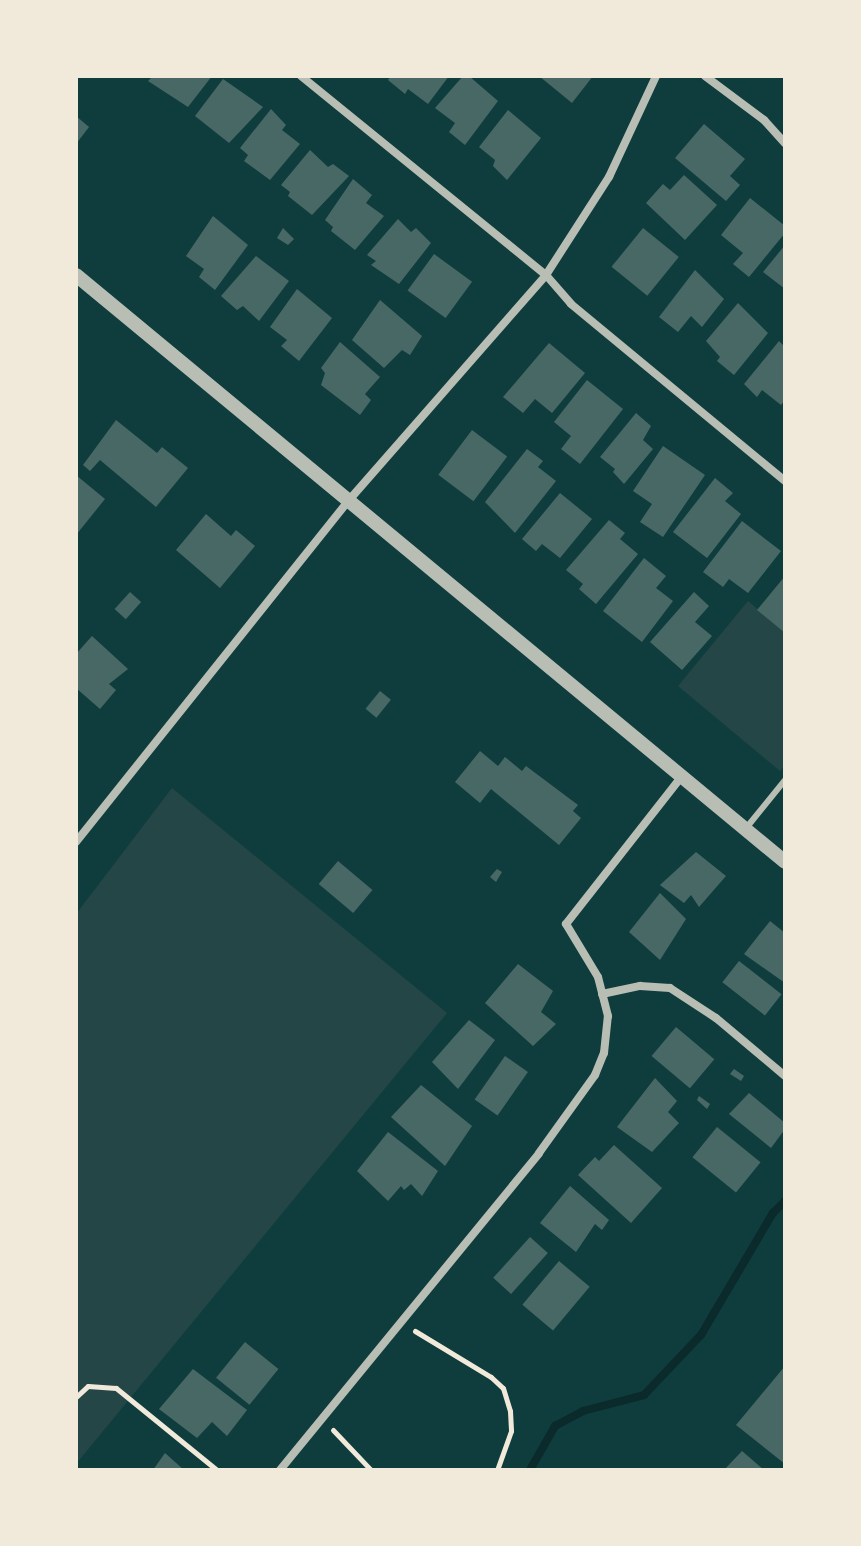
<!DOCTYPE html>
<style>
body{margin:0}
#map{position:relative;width:861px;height:1546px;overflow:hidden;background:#0f3d3e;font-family:Bitter,serif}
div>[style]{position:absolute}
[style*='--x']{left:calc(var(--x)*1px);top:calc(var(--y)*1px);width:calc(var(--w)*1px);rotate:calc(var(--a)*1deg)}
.green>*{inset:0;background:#244646}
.stream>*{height:8px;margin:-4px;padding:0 4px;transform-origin:4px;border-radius:4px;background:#0a2a2b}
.building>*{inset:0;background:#486865;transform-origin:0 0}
.path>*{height:5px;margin:-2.5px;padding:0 2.5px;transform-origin:2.5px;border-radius:2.5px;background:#f1e9da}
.service>*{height:6px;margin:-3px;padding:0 3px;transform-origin:3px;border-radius:3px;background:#b8beb3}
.minor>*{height:8px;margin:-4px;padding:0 4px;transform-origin:4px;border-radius:4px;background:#b8beb3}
.tertiary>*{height:14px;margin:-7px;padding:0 7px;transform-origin:7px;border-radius:7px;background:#b8beb3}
span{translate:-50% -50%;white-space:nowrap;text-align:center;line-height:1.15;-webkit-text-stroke:7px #f1e9da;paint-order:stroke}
.frame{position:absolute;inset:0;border:78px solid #f1e9da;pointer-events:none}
</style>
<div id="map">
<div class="green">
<div style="clip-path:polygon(748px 601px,785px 632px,785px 765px,780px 771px,678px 686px)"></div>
<div style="clip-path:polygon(172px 788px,447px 1013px,76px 1464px,76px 914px)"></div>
</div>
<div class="stream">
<div style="--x:530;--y:1470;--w:51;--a:-60.4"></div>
<div style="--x:555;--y:1426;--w:32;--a:-28"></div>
<div style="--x:583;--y:1411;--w:63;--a:-14.7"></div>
<div style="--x:644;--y:1395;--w:83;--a:-46.5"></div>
<div style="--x:701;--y:1335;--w:142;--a:-59.5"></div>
<div style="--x:773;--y:1213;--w:17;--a:-45"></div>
</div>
<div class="building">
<div style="clip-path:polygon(153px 76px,212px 76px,188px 107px,148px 81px)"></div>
<div style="clip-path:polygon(391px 76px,449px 76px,428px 104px,408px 89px,405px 94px,388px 80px)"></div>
<div style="clip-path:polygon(463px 76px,469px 76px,498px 101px,465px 145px,449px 132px,455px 123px,435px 108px)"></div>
<div style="clip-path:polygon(539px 76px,593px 76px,572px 103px)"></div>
<div style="clip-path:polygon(223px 79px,263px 107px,229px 143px,195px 116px)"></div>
<div style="clip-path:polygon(271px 109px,286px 125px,282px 130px,300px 144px,270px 180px,244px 161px,248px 155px,240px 148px)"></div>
<div style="clip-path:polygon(508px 110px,541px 138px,507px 180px,493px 166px,495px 160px,479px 147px)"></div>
<div style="clip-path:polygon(76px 116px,89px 127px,76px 144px)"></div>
<div style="clip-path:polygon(704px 124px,745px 159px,730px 176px,740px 185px,726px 201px,675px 158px)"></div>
<div style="clip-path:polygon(310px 150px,328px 167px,333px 164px,349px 176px,312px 215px,288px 196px,290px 192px,281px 185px)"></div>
<div style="clip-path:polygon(684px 175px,717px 205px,685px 240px,646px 203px,663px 184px,670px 190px)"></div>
<div style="clip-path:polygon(353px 179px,372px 195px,366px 203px,384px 216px,355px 250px,331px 231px,333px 227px,325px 220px)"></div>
<div style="clip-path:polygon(750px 198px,785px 226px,785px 233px,749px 277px,733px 264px,743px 253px,721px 235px)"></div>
<div style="clip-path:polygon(213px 216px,248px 245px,215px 290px,199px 277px,204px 269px,186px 256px)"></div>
<div style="clip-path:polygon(398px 219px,411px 232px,416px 228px,431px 243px,399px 284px,371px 265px,376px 261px,367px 255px)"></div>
<div style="clip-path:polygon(283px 228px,294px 239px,288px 245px,277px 238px)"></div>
<div style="left:643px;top:228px;width:46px;height:50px;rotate:39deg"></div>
<div style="clip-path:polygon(785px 245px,785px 289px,763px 272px)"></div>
<div style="left:434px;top:254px;width:47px;height:45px;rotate:36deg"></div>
<div style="clip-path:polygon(256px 256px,289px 281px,259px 321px,243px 306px,237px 310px,221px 296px)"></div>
<div style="clip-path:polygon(695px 270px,724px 299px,702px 327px,691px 316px,678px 332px,659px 317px)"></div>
<div style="clip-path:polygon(297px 289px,332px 318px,299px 361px,281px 346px,287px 340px,270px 327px)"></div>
<div style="clip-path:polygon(380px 300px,422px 336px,410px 355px,402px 350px,384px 368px,352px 340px)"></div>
<div style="clip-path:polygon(738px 303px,768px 333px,734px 375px,717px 361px,720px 357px,706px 341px)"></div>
<div style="clip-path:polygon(779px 341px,785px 347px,785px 400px,781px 405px,762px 390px,757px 397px,744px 384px)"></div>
<div style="clip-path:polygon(340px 342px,380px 377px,365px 394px,371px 400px,360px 415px,321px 385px,325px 373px,321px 368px)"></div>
<div style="clip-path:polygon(549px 343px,585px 373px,552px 413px,535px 399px,523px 413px,503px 397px)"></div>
<div style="clip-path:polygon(587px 380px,623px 409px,580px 464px,561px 449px,571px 436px,554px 422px)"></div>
<div style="clip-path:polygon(636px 413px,651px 426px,643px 440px,653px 449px,624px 484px,613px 472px,615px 469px,600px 457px)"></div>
<div style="clip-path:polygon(116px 420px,157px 453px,162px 447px,188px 468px,156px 507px,100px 460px,90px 471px,83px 465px)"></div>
<div style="left:472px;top:430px;width:44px;height:56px;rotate:37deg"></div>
<div style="clip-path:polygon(663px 446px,705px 475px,663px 537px,640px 522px,652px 504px,633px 491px)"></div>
<div style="clip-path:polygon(527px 449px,543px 461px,538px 467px,556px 481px,515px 533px,485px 502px)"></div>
<div style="clip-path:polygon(76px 475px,105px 499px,76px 535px)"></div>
<div style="clip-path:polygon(715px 478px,733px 493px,725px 501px,741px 514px,707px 558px,673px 532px)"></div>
<div style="clip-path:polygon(560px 493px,592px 519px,560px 558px,542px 544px,536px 551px,522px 539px)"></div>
<div style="clip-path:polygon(206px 514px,231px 536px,236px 530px,255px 546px,220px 588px,176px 550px)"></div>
<div style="clip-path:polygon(609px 520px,625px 533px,620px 539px,638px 554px,596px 604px,579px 589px,583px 584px,566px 570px)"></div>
<div style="clip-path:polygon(742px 521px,781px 551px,748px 593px,729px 579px,723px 587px,703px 572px)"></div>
<div style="clip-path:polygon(644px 558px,666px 576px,656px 588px,673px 601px,642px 642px,603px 611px)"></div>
<div style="clip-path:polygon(785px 576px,785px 633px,757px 610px)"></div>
<div style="left:130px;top:592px;width:15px;height:23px;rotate:42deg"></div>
<div style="clip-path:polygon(694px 592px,709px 606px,695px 622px,712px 636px,682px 670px,650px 642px)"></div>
<div style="clip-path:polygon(92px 636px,128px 669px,109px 684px,116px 690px,100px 709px,76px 688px,76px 654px)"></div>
<div style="left:380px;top:691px;width:14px;height:23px;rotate:39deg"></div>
<div style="clip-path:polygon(480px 751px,498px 766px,505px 757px,522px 771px,526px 766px,578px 805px,573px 811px,581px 818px,559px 845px,491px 789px,480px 803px,455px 782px)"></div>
<div style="clip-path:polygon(696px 852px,726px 876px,699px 907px,691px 895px,684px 903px,660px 885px)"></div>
<div style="left:338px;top:861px;width:45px;height:30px;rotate:40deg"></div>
<div style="clip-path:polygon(497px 869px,502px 872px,496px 882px,490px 877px)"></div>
<div style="clip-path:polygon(660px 893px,686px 919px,660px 960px,629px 932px)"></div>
<div style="clip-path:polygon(770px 921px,785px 933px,785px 983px,744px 954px)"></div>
<div style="left:739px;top:961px;width:54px;height:27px;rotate:38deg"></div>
<div style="clip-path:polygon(518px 964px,553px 991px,541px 1012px,556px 1024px,533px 1046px,485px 1003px)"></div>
<div style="clip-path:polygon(469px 1020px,495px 1040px,458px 1089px,432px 1062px)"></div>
<div style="left:676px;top:1027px;width:50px;height:38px;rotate:40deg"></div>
<div style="left:505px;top:1056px;width:28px;height:53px;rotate:35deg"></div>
<div style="clip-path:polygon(734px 1069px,744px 1076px,741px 1081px,730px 1074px)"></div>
<div style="clip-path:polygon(655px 1078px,677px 1101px,668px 1112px,679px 1123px,652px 1152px,617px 1127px)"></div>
<div style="clip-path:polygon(421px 1085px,472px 1126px,445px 1166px,391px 1117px)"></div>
<div style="clip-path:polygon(749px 1093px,785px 1123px,785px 1129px,771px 1148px,729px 1114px)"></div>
<div style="clip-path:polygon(699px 1096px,710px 1104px,707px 1109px,697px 1100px)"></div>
<div style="left:717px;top:1127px;width:56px;height:39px;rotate:39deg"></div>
<div style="clip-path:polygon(388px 1132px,438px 1171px,422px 1196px,411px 1184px,404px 1190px,401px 1186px,388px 1201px,357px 1171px)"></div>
<div style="clip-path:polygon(614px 1145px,662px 1188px,631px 1223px,578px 1175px,595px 1157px,599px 1161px)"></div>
<div style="clip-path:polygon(570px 1186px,609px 1220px,602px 1230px,595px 1224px,576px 1252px,540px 1223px)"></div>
<div style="left:530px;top:1237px;width:24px;height:55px;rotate:42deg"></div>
<div style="left:559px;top:1261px;width:40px;height:57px;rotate:40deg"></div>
<div style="left:245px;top:1342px;width:43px;height:46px;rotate:39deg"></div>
<div style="clip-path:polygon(785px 1366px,785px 1464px,736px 1425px)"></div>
<div style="clip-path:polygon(193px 1369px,247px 1410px,227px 1436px,212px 1422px,197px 1438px,159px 1409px)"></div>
<div style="clip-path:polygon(742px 1451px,764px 1470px,724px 1470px)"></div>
<div style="clip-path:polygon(165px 1453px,184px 1470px,153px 1470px)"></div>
</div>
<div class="path">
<div style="--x:415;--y:1331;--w:89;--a:31.2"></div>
<div style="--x:491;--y:1377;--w:16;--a:43"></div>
<div style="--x:503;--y:1388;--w:24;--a:73"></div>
<div style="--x:510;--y:1411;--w:20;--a:87"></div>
<div style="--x:511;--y:1431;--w:41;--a:109.7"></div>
<div style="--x:76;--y:1397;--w:16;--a:-43"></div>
<div style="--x:88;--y:1386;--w:28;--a:4"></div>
<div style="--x:116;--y:1388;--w:130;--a:39.1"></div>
<div style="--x:333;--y:1430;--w:55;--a:46.5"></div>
</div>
<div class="service">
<div style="--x:747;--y:827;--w:60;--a:-51"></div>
</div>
<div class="minor">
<div style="--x:301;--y:76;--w:316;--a:39.1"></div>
<div style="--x:546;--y:275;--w:38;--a:49"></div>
<div style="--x:571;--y:304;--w:278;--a:39.6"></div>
<div style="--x:705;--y:76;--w:74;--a:36.7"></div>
<div style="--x:764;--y:120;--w:31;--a:48"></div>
<div style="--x:76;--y:842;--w:439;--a:-51.4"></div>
<div style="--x:350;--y:499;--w:298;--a:-48.8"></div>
<div style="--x:546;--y:275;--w:117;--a:-57.3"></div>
<div style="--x:609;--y:177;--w:111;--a:-65"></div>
<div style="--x:602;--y:994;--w:39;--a:-12"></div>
<div style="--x:640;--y:986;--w:30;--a:4"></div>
<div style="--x:670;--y:988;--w:55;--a:33.1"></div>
<div style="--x:716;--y:1018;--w:90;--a:40"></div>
<div style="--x:280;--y:1470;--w:409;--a:-50.7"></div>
<div style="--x:539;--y:1153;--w:96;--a:-54.3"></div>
<div style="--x:595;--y:1075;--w:24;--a:-68"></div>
<div style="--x:604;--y:1053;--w:37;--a:-84"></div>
<div style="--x:608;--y:1016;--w:40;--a:-104.4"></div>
<div style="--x:598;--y:977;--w:62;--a:-121.1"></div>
<div style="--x:566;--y:924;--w:188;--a:-51.9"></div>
</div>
<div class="tertiary">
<div style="--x:76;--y:275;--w:920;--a:39.62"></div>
</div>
<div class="frame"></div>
</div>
